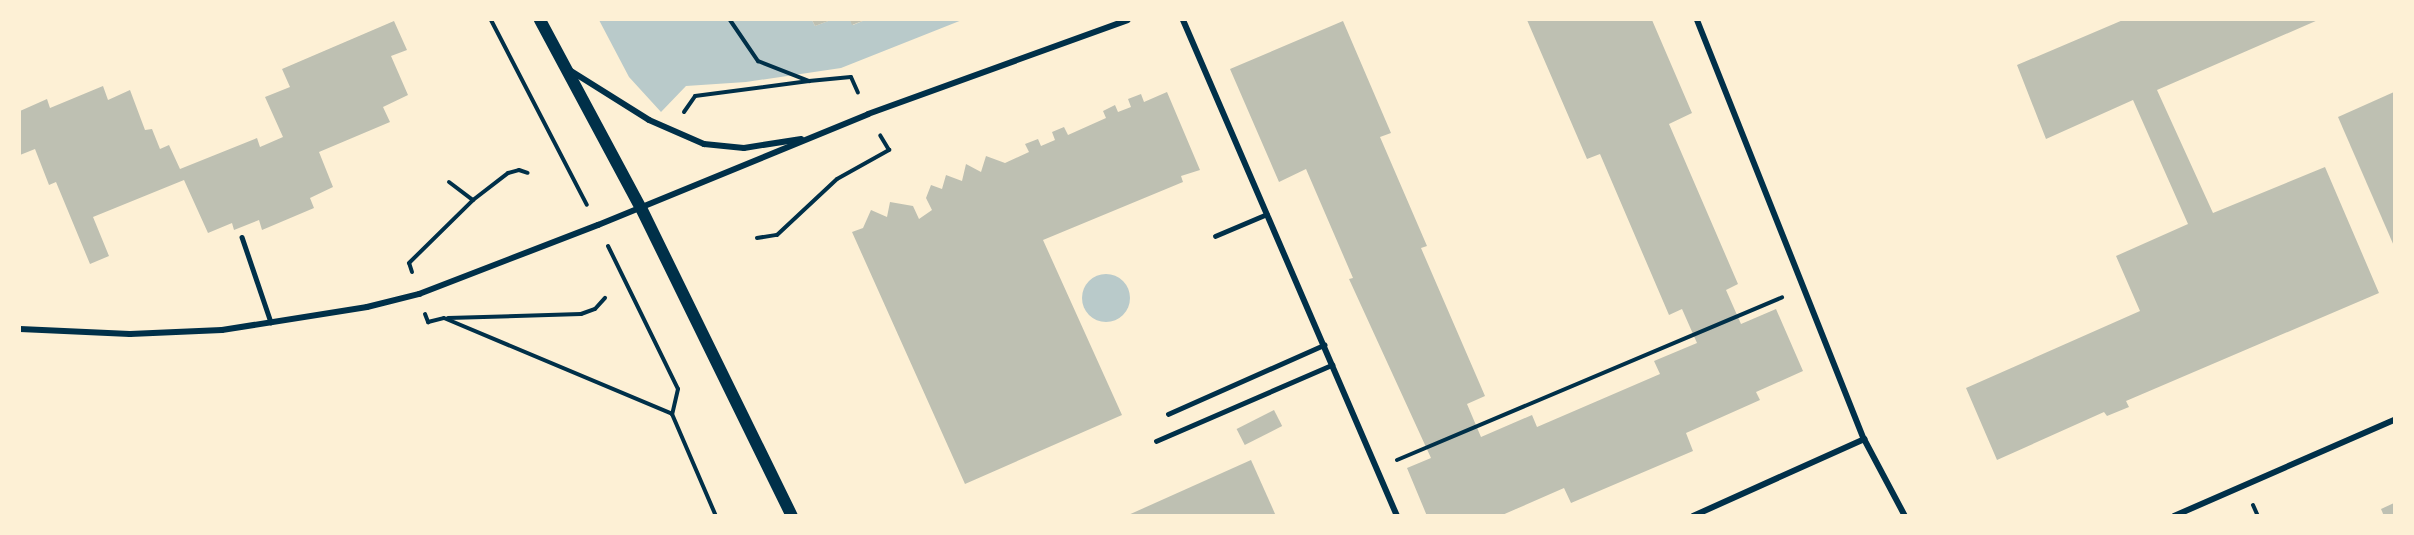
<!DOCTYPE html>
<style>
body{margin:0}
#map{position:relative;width:2414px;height:535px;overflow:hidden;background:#fdf0d5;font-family:"Fira Sans Condensed",sans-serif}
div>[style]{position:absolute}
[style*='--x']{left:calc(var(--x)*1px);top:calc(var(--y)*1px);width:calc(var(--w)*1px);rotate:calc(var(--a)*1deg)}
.green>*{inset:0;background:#b9caca}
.round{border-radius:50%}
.building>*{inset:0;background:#bec0b2;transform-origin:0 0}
.path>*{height:4px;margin:-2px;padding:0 2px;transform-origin:2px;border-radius:2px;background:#003049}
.service>*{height:4.5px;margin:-2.25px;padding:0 2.25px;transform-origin:2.25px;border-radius:2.25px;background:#003049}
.minor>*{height:6px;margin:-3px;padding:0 3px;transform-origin:3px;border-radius:3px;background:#003049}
.secondary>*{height:12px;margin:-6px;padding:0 6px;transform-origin:6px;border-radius:6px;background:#003049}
span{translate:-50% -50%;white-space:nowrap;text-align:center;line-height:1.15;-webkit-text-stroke:6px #fdf0d5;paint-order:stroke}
.frame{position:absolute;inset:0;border:21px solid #fdf0d5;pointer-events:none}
</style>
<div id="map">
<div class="green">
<div style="clip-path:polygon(599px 20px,812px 20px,815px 26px,831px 20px,850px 20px,853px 25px,865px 20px,962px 20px,841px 68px,746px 82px,686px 86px,661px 112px,629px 77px)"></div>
<div class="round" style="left:1082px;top:274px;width:48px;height:48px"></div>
</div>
<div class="building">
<div style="clip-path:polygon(812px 20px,831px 20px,815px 26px)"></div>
<div style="clip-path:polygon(850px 20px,865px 20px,852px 25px)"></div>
<div style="clip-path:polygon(1527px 20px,1652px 20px,1692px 113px,1669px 124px,1738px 284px,1726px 290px,1741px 324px,1776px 309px,1803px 371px,1756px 392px,1760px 400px,1686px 433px,1693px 451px,1571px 503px,1564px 488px,1500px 516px,1427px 516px,1407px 468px,1431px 458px,1349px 279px,1353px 278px,1306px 169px,1279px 182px,1230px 69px,1343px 21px,1391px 133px,1380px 137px,1427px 246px,1421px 248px,1485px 396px,1467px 404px,1481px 437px,1532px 415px,1537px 427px,1660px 374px,1654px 361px,1697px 343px,1682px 309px,1669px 315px,1600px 154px,1587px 159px)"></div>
<div style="clip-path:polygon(2123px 20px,2318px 20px,2157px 90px,2213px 213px,2325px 167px,2379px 293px,2126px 401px,2129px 407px,2107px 416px,2104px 412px,1997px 460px,1966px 388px,2140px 311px,2116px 256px,2188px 224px,2133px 100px,2046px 139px,2017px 65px)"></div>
<div style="clip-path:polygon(394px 21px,407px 50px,391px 56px,408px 95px,383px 107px,390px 122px,319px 152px,333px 187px,310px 198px,314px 208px,262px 230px,259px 220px,234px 230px,232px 223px,208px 233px,184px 180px,93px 217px,109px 256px,90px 264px,56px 182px,49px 185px,35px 149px,20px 155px,20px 111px,47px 99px,50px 108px,103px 86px,108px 100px,130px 90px,145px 130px,152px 129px,160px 149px,169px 145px,180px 169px,257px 138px,260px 147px,283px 137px,265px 97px,290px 87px,282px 69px)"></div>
<div style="clip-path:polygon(1167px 92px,1200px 170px,1181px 176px,1183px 182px,1043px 240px,1122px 415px,965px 484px,852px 232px,863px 228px,871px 210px,887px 217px,890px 202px,913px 206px,919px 219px,932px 210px,926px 198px,931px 185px,942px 189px,946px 175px,962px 181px,966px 164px,981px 172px,986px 156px,1005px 163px,1029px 152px,1025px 144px,1038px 139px,1041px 146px,1055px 140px,1052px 132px,1064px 127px,1068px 135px,1106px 118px,1103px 111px,1115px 105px,1118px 112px,1131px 107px,1128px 99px,1141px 94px,1144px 102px)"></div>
<div style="clip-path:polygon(2394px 92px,2394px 246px,2338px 117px)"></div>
<div style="left:1274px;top:410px;width:18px;height:42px;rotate:63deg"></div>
<div style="clip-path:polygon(1251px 460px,1276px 516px,1126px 516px)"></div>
<div style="clip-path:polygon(2394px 503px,2394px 516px,2384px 516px,2381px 509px)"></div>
</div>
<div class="path">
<div style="--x:491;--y:20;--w:208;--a:62.6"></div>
<div style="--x:730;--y:20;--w:50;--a:55.7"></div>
<div style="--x:758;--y:61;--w:55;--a:21.4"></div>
<div style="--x:809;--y:81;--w:42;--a:-5.4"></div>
<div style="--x:851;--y:77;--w:17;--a:66"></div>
<div style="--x:684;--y:112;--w:19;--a:-55"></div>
<div style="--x:695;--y:96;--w:115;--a:-7.5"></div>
<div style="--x:449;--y:182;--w:30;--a:37"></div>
<div style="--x:757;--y:238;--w:20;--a:-9"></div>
<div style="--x:777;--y:235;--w:82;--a:-43"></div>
<div style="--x:837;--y:179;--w:60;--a:-29.1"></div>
<div style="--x:889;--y:150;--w:17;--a:-121"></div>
<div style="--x:608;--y:246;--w:159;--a:63.9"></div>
<div style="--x:678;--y:389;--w:26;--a:103"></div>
<div style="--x:412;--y:272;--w:9;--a:-108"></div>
<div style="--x:409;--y:263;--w:90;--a:-44.5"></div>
<div style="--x:473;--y:200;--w:44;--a:-37.6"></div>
<div style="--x:508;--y:173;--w:11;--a:-15"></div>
<div style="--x:519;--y:170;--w:9;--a:18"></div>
<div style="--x:425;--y:314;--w:9;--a:69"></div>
<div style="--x:428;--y:322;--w:16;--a:-14"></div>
<div style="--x:444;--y:318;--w:247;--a:22.8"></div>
<div style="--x:672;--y:414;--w:111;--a:66.7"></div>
<div style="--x:448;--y:318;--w:133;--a:-1.7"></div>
<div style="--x:581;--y:314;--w:15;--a:-20"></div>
<div style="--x:595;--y:309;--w:15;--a:-48"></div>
<div style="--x:1397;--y:460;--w:418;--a:-22.9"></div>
<div style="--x:2253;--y:505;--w:12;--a:66"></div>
</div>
<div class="service">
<div style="--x:1215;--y:236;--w:56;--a:-22.9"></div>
<div style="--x:242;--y:237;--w:90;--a:71.2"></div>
<div style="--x:1168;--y:414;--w:171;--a:-23.9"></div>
<div style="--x:1156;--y:441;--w:192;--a:-23.4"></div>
</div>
<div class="minor">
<div style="--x:1183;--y:20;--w:540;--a:66.66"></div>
<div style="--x:1697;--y:20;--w:451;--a:68.3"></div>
<div style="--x:1864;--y:439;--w:87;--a:62"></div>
<div style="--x:571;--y:71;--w:92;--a:32.1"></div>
<div style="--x:649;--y:120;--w:60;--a:23.6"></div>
<div style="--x:704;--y:144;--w:40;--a:5.7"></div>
<div style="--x:744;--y:148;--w:58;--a:-9"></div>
<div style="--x:20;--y:329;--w:110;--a:2.6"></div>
<div style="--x:130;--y:334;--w:92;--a:-2.5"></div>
<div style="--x:222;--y:330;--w:147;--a:-9"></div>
<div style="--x:367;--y:307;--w:54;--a:-14"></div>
<div style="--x:419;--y:294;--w:192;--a:-21.1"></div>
<div style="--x:598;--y:225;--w:292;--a:-22.3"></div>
<div style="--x:868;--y:114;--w:276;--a:-19.9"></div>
<div style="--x:1693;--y:516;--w:188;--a:-24.2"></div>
<div style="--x:2174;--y:516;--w:240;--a:-23.6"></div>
</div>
<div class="secondary">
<div style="--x:540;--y:20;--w:213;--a:61.8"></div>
<div style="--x:641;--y:208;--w:343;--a:63.9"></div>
</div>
<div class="frame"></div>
</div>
